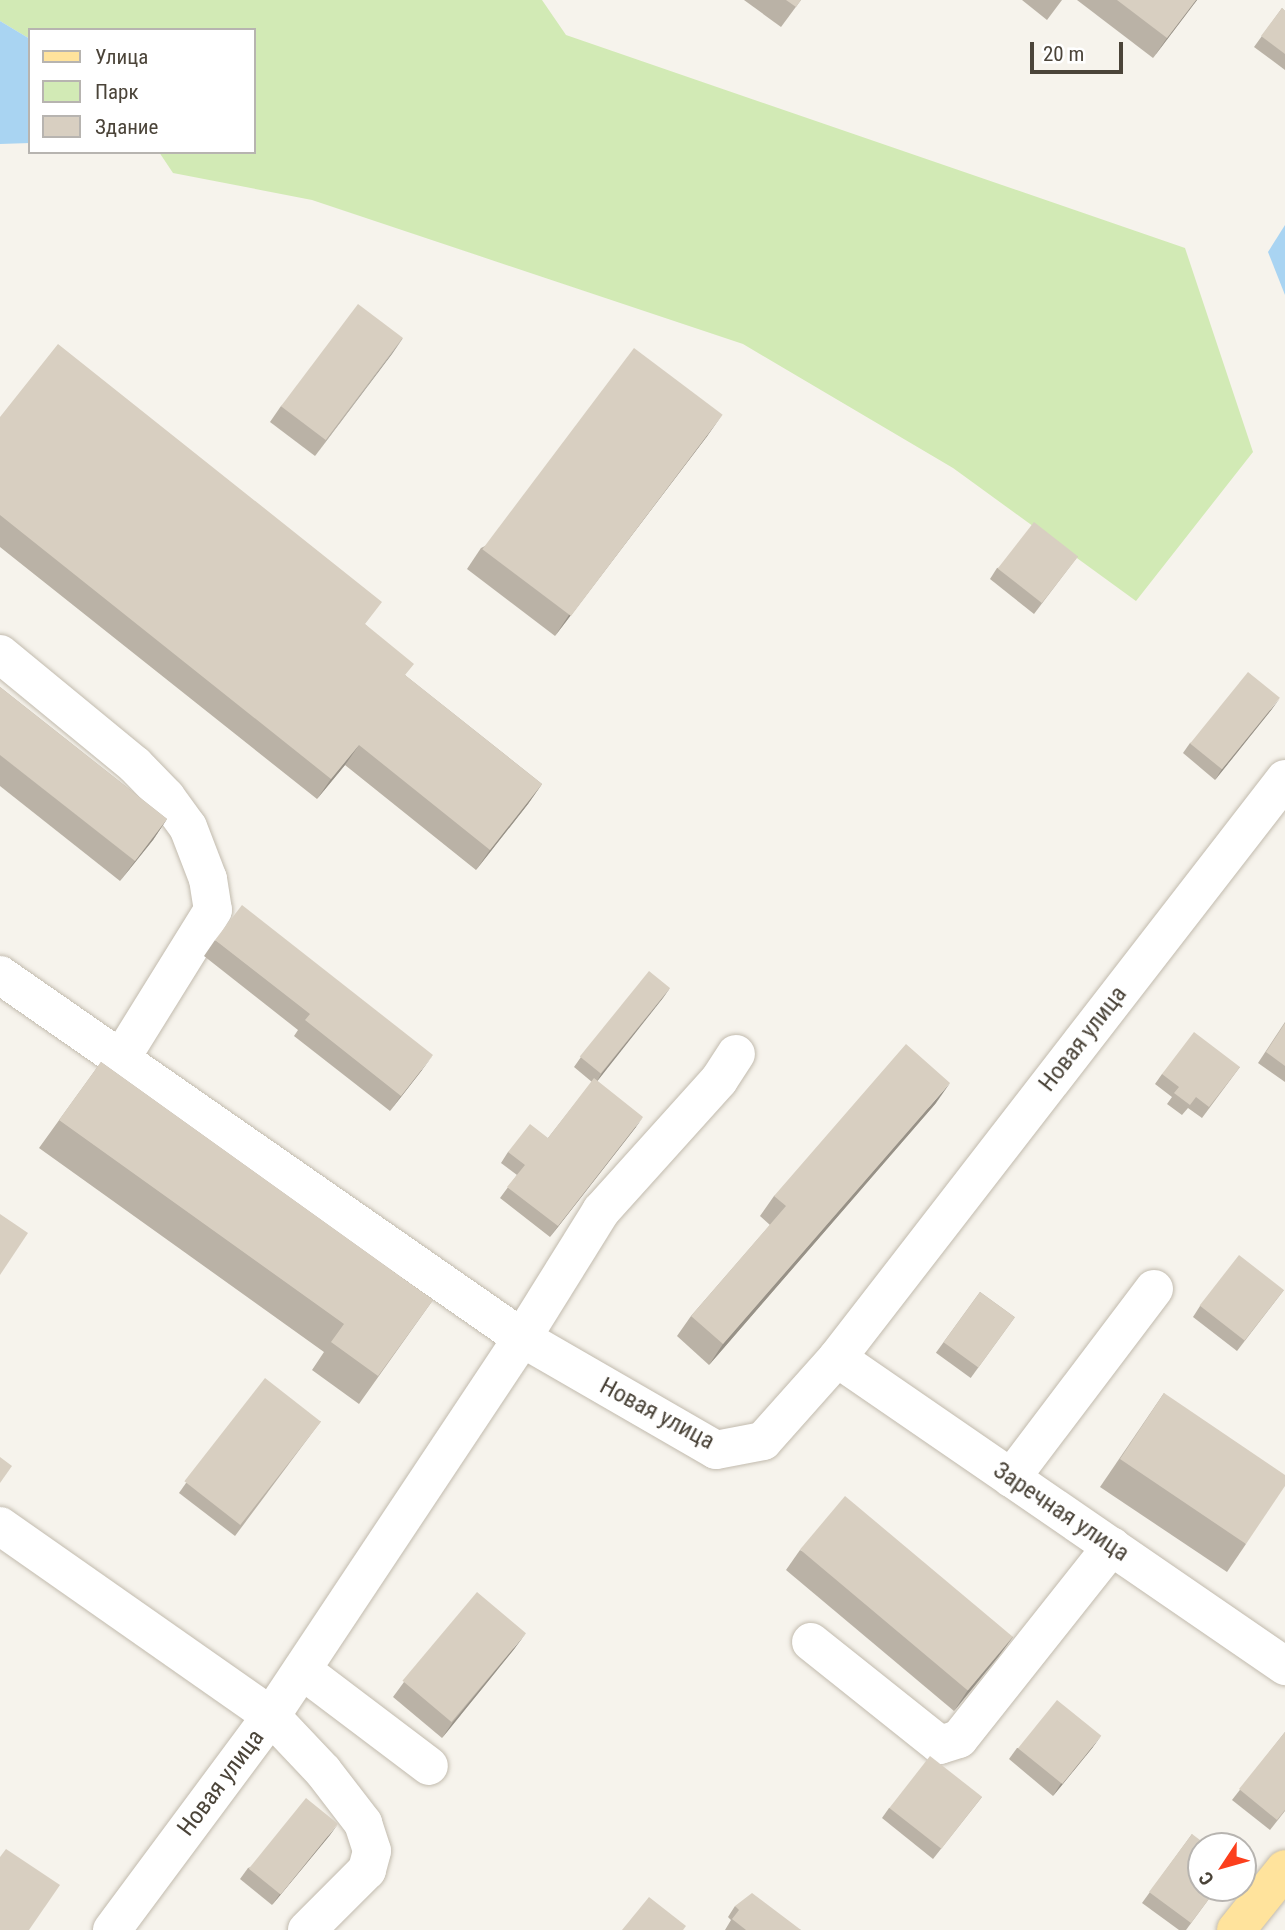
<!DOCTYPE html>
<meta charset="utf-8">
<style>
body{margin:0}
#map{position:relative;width:1285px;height:1930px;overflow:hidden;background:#f6f3ec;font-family:"Roboto Condensed",sans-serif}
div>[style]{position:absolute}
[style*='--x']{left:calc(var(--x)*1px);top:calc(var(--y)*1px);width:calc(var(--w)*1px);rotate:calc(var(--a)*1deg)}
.green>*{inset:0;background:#d2eab5}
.water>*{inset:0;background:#a9d4f2}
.roads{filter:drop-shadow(0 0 2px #c2bbae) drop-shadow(0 0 2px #c2bbae)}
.minor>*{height:38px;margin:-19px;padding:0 19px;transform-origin:19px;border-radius:19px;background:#fff}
.major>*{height:38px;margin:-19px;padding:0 19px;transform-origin:19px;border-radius:19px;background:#ffe39c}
.wall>*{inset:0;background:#bab2a6;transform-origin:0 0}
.shaded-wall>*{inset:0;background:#979187}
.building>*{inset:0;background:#d8cfc1;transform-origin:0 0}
span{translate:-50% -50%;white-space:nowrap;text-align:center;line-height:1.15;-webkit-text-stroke:5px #fff;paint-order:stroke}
.street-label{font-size:24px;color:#4b4439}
.legend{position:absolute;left:28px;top:28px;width:228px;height:126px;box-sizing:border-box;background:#fff;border:2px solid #b7b4b0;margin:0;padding:9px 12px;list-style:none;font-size:21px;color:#4b4439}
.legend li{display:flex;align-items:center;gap:14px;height:35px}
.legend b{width:35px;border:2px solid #b7b4b0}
.north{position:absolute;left:1187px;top:1832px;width:70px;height:70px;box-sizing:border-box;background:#fff;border:2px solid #b7b4b0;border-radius:50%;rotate:234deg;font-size:19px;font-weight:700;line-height:28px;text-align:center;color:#4b4439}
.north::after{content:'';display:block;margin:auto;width:24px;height:32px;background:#fc3f1d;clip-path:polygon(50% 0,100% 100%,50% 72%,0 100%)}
.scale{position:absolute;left:1030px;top:42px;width:93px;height:32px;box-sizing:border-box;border:4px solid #4b4439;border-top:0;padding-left:9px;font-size:21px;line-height:24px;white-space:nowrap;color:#4b4439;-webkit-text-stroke:5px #fff;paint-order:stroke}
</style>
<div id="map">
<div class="green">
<div style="clip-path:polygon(0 0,542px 0,566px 35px,1185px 248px,1253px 452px,1136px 601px,953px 468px,743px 344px,312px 200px,173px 173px,159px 152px,254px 152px,254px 30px,30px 30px,30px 39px,0 21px)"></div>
</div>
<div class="water">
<div style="clip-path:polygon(0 21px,30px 39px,30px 143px,0 144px)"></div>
<div style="clip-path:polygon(1285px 225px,1285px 295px,1268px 252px)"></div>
</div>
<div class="roads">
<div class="minor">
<div style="--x:0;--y:654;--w:175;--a:39.4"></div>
<div style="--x:135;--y:765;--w:45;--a:45.9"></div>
<div style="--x:166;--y:797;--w:37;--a:54"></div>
<div style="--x:188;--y:827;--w:56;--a:69"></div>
<div style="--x:208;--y:879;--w:31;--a:81"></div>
<div style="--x:213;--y:910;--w:176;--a:121.8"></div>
<div style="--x:0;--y:975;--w:636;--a:34.81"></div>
<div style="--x:522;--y:1338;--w:224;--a:30"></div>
<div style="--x:716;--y:1450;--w:48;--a:-10.8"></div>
<div style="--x:763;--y:1441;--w:111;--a:-48.3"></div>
<div style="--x:837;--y:1358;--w:732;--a:-52.27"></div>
<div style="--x:837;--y:1358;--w:544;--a:34.51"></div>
<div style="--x:1011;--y:1478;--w:237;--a:-52.9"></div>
<div style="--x:0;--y:1526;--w:331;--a:35"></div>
<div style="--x:271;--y:1716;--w:76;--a:46.6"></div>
<div style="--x:323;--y:1771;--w:66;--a:52.4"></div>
<div style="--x:363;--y:1823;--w:29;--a:72"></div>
<div style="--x:372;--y:1851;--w:20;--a:105"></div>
<div style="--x:367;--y:1870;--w:85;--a:135"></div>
<div style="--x:811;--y:1642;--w:165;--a:38.6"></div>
<div style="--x:940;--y:1745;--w:20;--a:-18"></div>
<div style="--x:959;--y:1739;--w:246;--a:-51.6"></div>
<div style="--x:302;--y:1670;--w:159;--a:37.1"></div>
<div style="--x:112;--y:1930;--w:267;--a:-53.4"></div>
<div style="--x:271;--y:1716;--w:454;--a:-56.4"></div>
<div style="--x:522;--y:1338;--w:150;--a:-58.1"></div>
<div style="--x:601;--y:1211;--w:176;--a:-48"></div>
<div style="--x:719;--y:1080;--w:31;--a:-57"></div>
</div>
<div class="major">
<div style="--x:1236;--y:1930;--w:78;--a:-51.2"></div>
</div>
</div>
<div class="wall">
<div style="clip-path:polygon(744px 0,801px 0,781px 27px)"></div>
<div style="clip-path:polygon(1022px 0,1062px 0,1047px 20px)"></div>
<div style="clip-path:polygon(1077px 0,1197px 0,1153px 58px)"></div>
<div style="clip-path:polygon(1282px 8px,1285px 11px,1285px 70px,1254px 47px)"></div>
<div style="clip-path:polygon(403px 338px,315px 456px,270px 422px,281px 406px)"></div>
<div style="clip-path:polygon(0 417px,366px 625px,406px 676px,542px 784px,528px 804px,476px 870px,345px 765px,317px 799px,0 547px)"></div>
<div style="clip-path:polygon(708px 435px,555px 636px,467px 569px,481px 548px)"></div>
<div style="clip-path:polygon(1078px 556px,1034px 614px,990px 579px,997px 568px)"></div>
<div style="clip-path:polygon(0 687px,167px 819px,153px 840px,120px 881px,0 786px)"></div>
<div style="clip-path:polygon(1272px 709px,1215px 780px,1183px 753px,1190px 743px)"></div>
<div style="clip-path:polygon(215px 940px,422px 1070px,390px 1111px,294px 1036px,298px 1030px,204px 956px)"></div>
<div style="clip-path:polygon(670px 988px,597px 1081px,636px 1127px,550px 1237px,500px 1198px,517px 1175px,501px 1163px,508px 1152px,548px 1138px,592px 1082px,574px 1067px,581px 1057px)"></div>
<div style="clip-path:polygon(1285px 1022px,1285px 1082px,1258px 1063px)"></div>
<div style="clip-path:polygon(101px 1062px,433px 1300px,359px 1404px,312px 1370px,324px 1352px,39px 1148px)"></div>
<div style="clip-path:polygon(1240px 1067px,1202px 1118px,1188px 1108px,1182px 1115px,1167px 1104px,1172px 1097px,1155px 1084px,1162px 1074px)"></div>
<div style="clip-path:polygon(936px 1103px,709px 1365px,677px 1336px,691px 1316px,770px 1225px,760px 1216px,774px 1196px)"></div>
<div style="clip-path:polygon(1284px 1290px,1237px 1351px,1193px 1317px,1200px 1306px)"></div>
<div style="left:980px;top:1292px;width:43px;height:75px;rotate:36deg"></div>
<div style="clip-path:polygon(1164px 1393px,1246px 1544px,1227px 1572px,1100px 1487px)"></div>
<div style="clip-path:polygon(321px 1421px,235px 1536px,179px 1493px,186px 1483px)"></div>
<div style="clip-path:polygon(800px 1550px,1013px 1637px,998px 1657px,954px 1711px,786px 1570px)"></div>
<div style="clip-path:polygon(515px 1648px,442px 1738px,393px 1697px,404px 1682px)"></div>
<div style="clip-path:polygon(1285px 1732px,1285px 1811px,1270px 1830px,1232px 1800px)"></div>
<div style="clip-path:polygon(1093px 1747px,1053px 1796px,1009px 1759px,1017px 1748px)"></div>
<div style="clip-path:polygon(982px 1797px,933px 1859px,882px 1818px,889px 1808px)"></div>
<div style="clip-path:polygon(1192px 1834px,1217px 1888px,1186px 1930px,1179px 1930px,1142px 1903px)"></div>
<div style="clip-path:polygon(330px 1835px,272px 1905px,240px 1879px,248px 1868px)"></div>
<div style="clip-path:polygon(735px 1906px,801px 1930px,725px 1930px,731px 1920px,728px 1917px)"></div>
</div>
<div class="shaded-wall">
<div style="clip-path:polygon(1196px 0,1197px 0,1153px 58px,1167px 38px)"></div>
<div style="clip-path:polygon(403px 338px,392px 354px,315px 456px,326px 441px)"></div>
<div style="clip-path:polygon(722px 415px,708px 435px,555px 636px,569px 615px)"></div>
<div style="clip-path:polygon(1280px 698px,1272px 709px,1215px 780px,1222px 769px)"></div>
<div style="clip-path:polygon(359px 745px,345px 765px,317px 799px,331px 779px)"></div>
<div style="clip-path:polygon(542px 784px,528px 804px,476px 870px,490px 850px)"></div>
<div style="clip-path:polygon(167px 819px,153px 840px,120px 881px,135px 861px)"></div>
<div style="clip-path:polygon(670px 988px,663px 998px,595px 1084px,602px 1073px)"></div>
<div style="clip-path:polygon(433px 1055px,422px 1070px,390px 1111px,401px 1096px)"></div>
<div style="clip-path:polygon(950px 1083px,936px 1103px,709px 1365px,723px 1344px)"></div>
<div style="clip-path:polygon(643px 1117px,636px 1127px,550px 1237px,558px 1226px)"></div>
<div style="clip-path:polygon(526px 1633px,515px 1648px,442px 1738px,453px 1722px)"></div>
<div style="clip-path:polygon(1013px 1637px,998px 1657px,954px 1711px,968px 1690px)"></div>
<div style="clip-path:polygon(1101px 1736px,1093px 1747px,1053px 1796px,1060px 1785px)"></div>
<div style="clip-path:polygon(338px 1824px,330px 1835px,272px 1905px,280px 1894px)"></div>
</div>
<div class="building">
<div style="clip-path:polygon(786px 0,801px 0,796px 7px)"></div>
<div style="clip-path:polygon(1117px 0,1196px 0,1167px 38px)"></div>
<div style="clip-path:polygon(1282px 8px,1285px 11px,1285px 54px,1261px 36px)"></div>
<div style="left:358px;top:304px;width:56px;height:128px;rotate:37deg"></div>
<div style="clip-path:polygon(58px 344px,382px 602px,365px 624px,414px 664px,405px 675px,542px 784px,490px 850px,359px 745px,331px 779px,0 515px,0 417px)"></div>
<div style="left:634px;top:348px;width:111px;height:252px;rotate:37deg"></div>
<div style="left:1034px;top:522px;width:56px;height:59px;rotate:38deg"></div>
<div style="left:1248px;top:672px;width:41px;height:92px;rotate:39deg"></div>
<div style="clip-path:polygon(0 687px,167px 819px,135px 861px,0 755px)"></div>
<div style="clip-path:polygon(242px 905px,433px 1055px,401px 1096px,305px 1020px,310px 1014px,215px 940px)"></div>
<div style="left:649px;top:971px;width:27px;height:110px;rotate:39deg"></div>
<div style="clip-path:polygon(1285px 1023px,1285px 1066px,1266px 1052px)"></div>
<div style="clip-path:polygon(1194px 1032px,1240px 1067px,1209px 1107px,1196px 1097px,1190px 1105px,1174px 1093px,1179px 1087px,1162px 1074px)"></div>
<div style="clip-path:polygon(906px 1044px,950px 1083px,723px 1344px,691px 1316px,786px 1206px,774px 1196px)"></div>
<div style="clip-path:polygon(101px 1062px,433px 1300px,378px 1376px,331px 1342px,344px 1324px,59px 1120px)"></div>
<div style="clip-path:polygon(594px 1078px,643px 1117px,558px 1226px,507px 1187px,525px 1165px,508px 1152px,530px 1124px,548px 1138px)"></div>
<div style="clip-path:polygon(0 1214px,28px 1233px,0 1275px)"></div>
<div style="left:1239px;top:1255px;width:57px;height:64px;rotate:38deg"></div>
<div style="left:980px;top:1292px;width:43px;height:62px;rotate:36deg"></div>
<div style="left:265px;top:1378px;width:71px;height:131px;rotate:38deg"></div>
<div style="clip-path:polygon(1164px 1393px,1285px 1475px,1285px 1486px,1246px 1544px,1120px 1459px)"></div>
<div style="clip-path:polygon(0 1457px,12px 1466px,0 1483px)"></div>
<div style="left:845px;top:1496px;width:219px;height:70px;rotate:40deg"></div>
<div style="left:477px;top:1592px;width:64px;height:116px;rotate:40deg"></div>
<div style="left:1057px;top:1700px;width:57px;height:62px;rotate:39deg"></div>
<div style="clip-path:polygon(1285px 1732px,1285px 1810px,1277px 1820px,1239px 1789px)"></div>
<div style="left:930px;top:1756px;width:66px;height:66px;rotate:38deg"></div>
<div style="left:306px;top:1798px;width:41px;height:91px;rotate:39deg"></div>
<div style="clip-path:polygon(1192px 1834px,1208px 1846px,1201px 1846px,1201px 1888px,1217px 1888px,1191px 1923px,1149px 1892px)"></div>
<div style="clip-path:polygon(6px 1849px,60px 1885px,29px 1930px,0 1930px,0 1857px)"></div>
<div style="clip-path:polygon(752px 1893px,801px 1930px,746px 1930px,732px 1919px,739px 1910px,735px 1906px)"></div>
<div style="clip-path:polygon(649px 1897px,686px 1926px,683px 1930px,622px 1930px)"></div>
</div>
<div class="street-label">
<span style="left:1083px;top:1039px;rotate:-52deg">Новая улица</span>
<span style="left:657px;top:1414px;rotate:28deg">Новая улица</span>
<span style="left:1061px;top:1512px;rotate:34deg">Заречная улица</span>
<span style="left:221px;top:1783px;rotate:-53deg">Новая улица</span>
</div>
<ul class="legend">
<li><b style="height:9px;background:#ffe39c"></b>Улица</li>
<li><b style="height:19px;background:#d2eab5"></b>Парк</li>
<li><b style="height:19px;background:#d8cfc1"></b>Здание</li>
</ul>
<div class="north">С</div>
<div class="scale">20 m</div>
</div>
